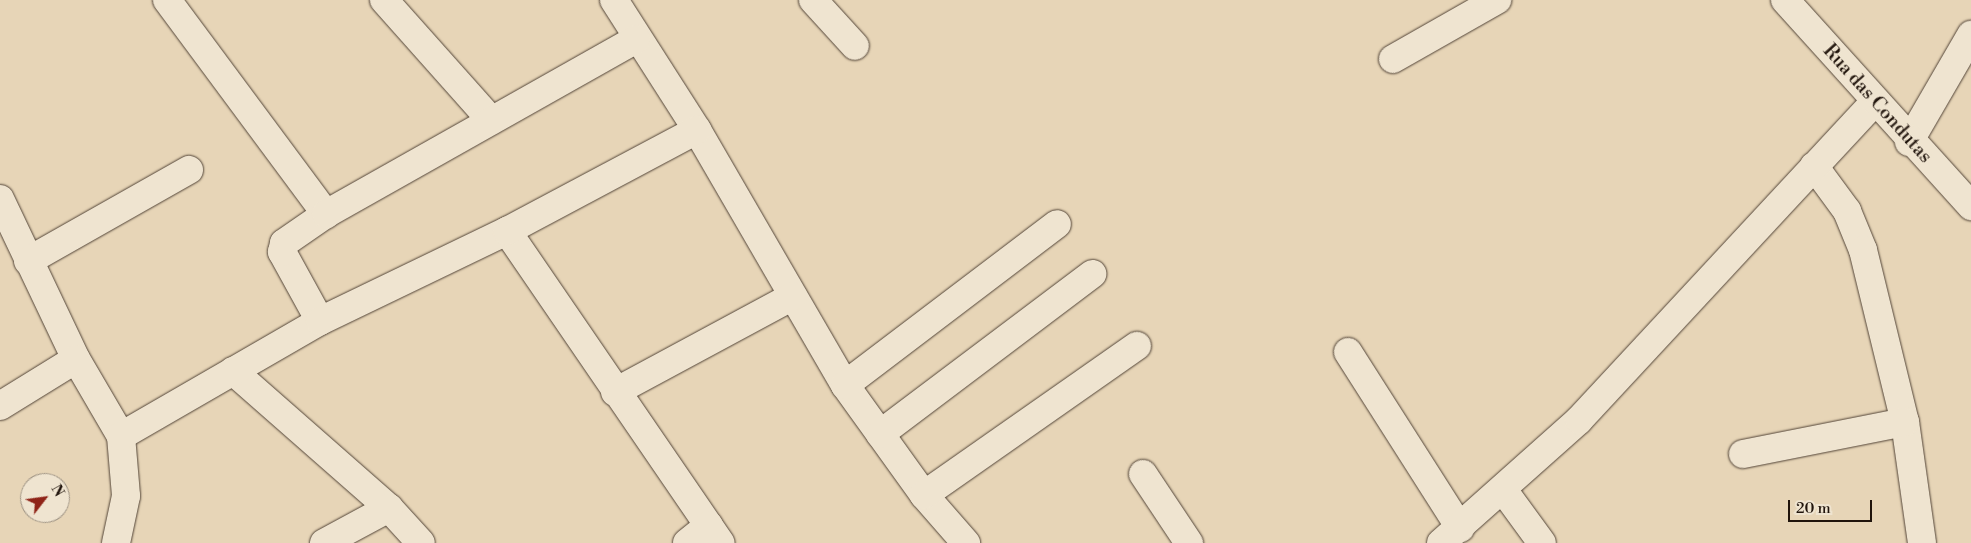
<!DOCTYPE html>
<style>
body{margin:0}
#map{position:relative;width:1971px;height:543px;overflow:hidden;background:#e7d5b7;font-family:"Libre Bodoni",serif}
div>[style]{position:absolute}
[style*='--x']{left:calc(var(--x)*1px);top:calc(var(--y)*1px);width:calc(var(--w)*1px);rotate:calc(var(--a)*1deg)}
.roads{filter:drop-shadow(0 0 1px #524437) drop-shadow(0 0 1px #524437)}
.minor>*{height:28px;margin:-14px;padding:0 14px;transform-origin:14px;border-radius:14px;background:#efe4d0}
.tertiary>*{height:28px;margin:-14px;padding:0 14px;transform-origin:14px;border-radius:14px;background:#efe4d0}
span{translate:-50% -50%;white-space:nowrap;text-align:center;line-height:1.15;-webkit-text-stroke:4.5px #efe4d0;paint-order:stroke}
.street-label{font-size:19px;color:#20140c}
.north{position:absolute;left:20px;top:473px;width:50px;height:50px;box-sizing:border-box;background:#efe4d0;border:1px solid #9c9182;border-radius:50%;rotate:60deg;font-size:14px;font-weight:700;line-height:20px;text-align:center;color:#20140c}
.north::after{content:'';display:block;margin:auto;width:18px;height:22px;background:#8f2418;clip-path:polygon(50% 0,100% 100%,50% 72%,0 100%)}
.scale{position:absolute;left:1788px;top:500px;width:84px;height:22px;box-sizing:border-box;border:2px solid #20140c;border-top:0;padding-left:6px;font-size:15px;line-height:18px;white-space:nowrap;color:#20140c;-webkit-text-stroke:4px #efe4d0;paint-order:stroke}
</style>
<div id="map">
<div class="roads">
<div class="minor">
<div style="--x:167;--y:0;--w:267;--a:53.4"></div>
<div style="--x:384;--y:0;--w:161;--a:48.3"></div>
<div style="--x:614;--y:0;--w:154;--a:57.4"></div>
<div style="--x:697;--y:130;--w:295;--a:59.9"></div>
<div style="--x:845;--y:385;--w:135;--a:54.3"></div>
<div style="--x:924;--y:495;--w:64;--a:48.8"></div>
<div style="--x:813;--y:0;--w:62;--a:47.6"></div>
<div style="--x:1393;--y:59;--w:120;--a:-29.6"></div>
<div style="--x:1909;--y:142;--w:124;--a:-59.9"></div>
<div style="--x:1814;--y:166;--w:56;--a:53.7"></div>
<div style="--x:1847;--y:211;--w:42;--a:67.7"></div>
<div style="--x:1863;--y:250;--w:177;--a:76.3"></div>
<div style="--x:1905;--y:422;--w:122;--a:82"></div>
<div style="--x:0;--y:199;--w:177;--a:64.6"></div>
<div style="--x:76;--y:359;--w:89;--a:59.7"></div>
<div style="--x:121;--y:436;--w:60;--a:85.2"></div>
<div style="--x:126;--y:496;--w:48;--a:102"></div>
<div style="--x:507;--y:231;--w:378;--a:55.6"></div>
<div style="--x:28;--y:261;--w:185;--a:-29.5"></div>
<div style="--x:320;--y:321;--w:79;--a:-118.8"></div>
<div style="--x:282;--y:252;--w:9;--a:-77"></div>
<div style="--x:284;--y:243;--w:51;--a:-34.6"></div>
<div style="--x:326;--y:214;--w:356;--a:-29.4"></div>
<div style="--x:1348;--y:352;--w:209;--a:57.5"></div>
<div style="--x:233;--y:371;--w:208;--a:41.3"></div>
<div style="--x:389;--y:508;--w:47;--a:47.6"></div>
<div style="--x:845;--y:385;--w:266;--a:-37.2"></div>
<div style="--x:615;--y:392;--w:202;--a:-28.3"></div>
<div style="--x:0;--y:406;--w:89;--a:-31.7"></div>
<div style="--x:880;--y:434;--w:266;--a:-37"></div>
<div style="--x:121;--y:436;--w:230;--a:-30"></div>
<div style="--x:320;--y:321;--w:208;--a:-25.7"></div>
<div style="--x:507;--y:231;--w:215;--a:-28"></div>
<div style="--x:1743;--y:454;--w:165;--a:-11.2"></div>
<div style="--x:1143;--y:474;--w:83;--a:56.3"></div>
<div style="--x:1504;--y:491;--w:64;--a:53.8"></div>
<div style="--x:924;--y:495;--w:260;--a:-35"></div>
<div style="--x:324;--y:543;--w:74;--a:-28.3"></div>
<div style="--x:687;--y:543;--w:28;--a:-39"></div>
<div style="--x:1441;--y:543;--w:185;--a:-41.7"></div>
<div style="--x:1579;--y:420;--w:434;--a:-47.1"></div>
</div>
<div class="tertiary">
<div style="--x:1785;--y:0;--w:278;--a:47.9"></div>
</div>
</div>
<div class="street-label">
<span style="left:1877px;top:104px;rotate:48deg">Rua das Condutas</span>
</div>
<div class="north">N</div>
<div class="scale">20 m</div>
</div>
